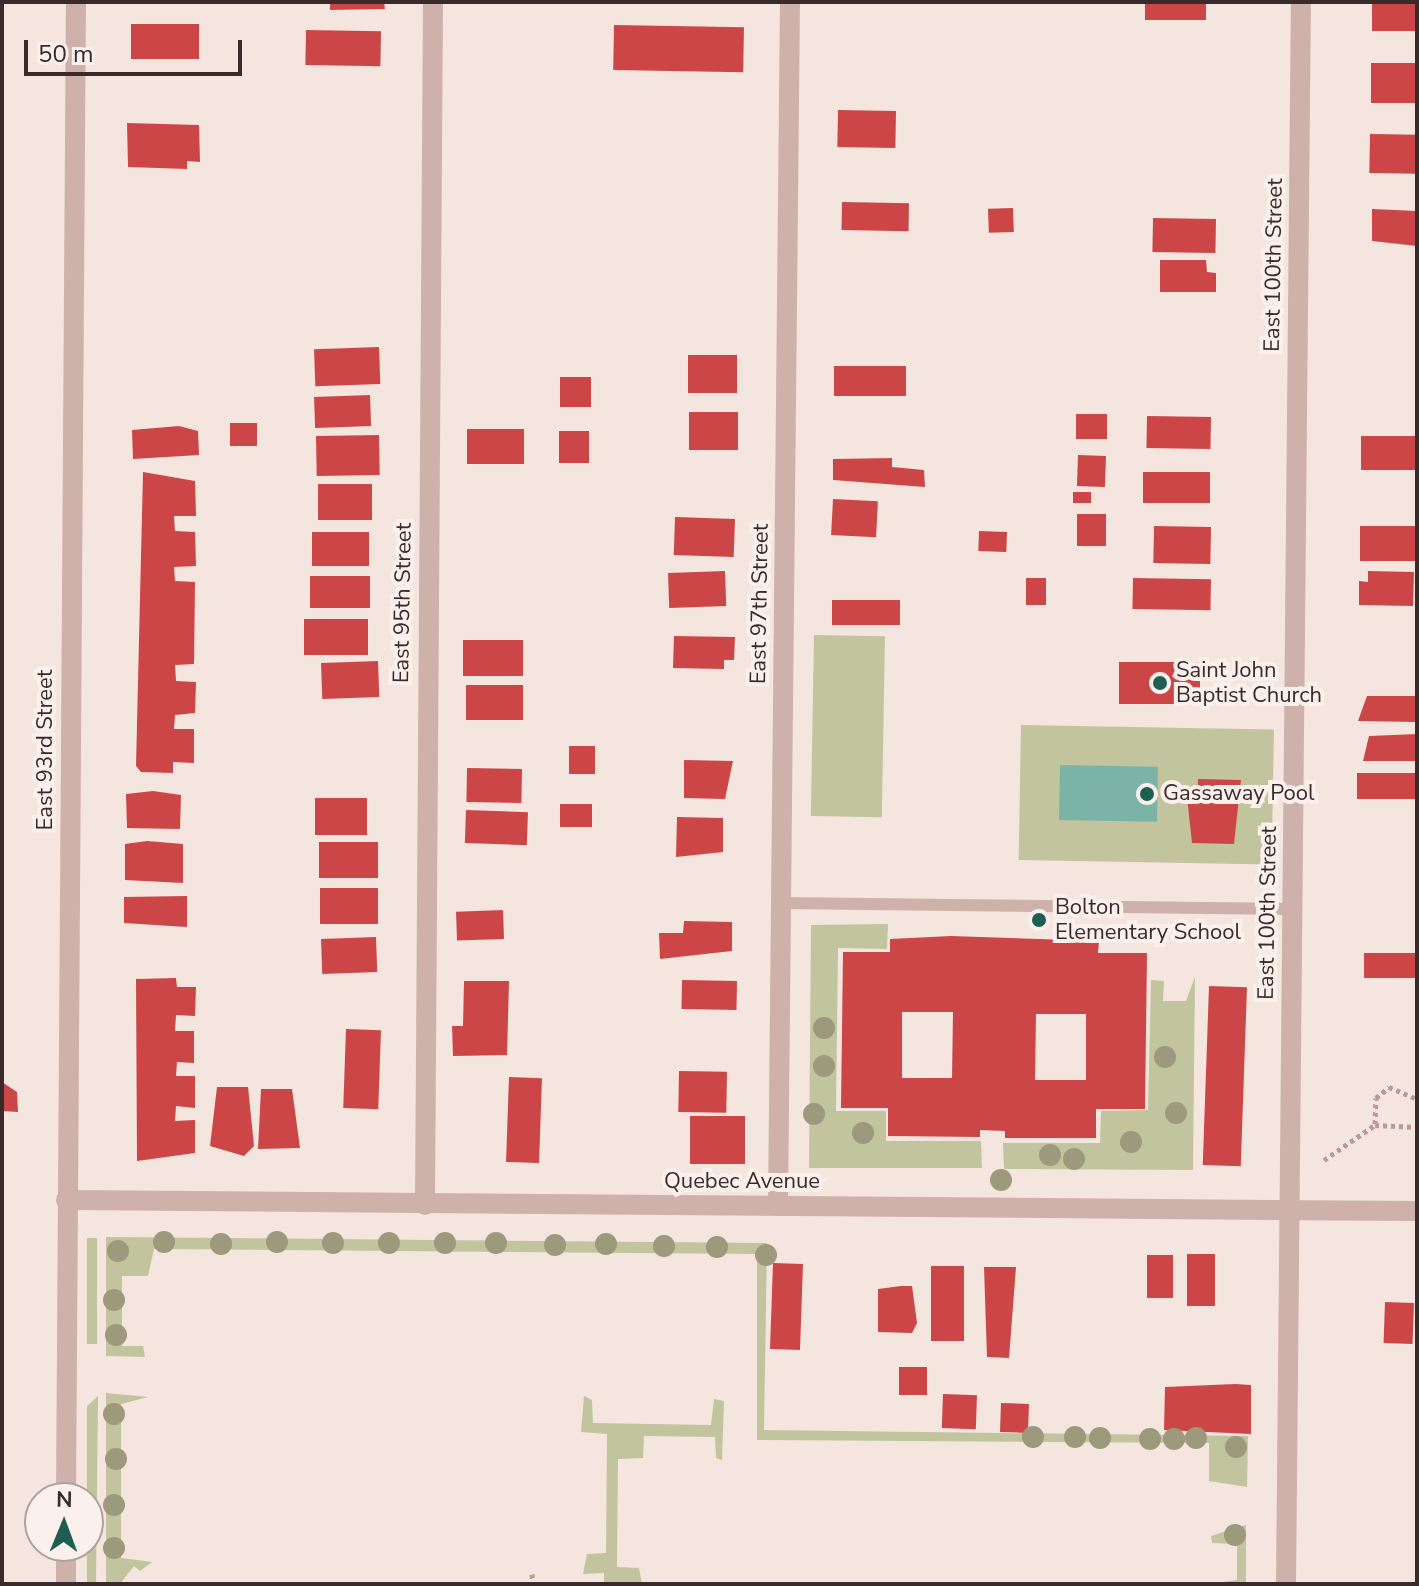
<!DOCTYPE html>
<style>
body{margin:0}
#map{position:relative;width:1419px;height:1586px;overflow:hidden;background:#f4e5df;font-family:"Nunito Sans",sans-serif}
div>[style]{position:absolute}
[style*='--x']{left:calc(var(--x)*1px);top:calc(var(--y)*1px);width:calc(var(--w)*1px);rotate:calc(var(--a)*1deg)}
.green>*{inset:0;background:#c2c49e;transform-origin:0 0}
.water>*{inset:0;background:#7cb3a7;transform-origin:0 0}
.building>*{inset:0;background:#cc4648;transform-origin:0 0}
.path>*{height:5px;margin-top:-2.5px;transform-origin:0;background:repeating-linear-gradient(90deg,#b99a94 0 4px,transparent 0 8px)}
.lane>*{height:12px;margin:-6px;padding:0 6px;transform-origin:6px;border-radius:6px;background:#cdb1aa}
.street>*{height:20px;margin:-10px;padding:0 10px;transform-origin:10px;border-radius:10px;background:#cdb1aa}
.trees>*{width:22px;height:22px;margin:-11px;border-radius:50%;background:#9d997d}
.dots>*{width:22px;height:22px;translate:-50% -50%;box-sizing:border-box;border:4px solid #fbf0ec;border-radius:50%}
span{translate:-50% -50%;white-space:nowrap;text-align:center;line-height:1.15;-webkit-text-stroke:8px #fbf0ec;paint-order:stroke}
.street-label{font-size:22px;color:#3a2b2a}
.poi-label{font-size:22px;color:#3a2b2a}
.left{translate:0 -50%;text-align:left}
.frame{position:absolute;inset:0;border:4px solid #3a2b2a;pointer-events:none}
.north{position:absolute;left:24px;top:1482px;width:80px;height:80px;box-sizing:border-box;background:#fbf0ec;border:2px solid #aea19e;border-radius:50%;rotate:1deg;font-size:22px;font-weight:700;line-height:32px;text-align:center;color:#3a2b2a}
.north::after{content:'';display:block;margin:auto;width:28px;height:36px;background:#1d5f51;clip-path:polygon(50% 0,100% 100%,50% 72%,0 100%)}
.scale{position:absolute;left:24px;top:40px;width:218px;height:36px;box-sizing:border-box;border:4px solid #3a2b2a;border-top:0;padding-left:10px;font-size:24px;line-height:28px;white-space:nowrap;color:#3a2b2a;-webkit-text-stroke:6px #fbf0ec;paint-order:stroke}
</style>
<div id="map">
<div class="green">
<div style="left:814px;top:635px;width:71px;height:181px;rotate:1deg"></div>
<div style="left:1021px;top:725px;width:253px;height:135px;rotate:1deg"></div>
<div style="clip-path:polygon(888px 924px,887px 949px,838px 948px,836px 1111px,886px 1111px,886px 1141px,981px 1141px,982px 1168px,809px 1168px,811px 925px)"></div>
<div style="clip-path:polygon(1195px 977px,1193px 1170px,1004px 1169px,1003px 1143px,1100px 1143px,1101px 1111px,1148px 1110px,1151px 980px,1164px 981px,1163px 1001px,1186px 1001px)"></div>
<div style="clip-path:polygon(106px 1237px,767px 1243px,764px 1430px,1248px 1436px,1247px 1487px,1209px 1481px,1209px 1443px,757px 1440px,757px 1254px,154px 1249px,148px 1276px,122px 1276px,122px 1346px,143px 1346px,145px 1357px,106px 1356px)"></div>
<div style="left:87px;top:1238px;width:10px;height:106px"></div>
<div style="clip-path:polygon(106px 1393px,148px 1397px,121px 1404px,121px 1558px,152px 1562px,140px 1571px,134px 1566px,120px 1584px,106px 1584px)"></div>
<div style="clip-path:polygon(98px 1396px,96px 1584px,87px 1584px,87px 1406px)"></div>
<div style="clip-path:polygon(584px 1396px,592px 1400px,593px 1423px,711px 1425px,714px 1399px,724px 1401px,722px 1460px,716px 1458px,715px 1437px,644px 1436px,643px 1458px,618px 1459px,617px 1567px,639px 1568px,642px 1584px,604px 1584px,604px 1573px,583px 1574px,587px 1554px,606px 1553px,607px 1434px,581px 1432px)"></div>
<div style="clip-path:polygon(1246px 1525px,1246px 1584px,1208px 1584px,1237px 1580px,1237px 1544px,1212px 1543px,1211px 1536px)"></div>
</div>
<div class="water">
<div style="left:1060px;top:765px;width:98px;height:55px;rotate:1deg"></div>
</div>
<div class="building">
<div style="clip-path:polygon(330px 2px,384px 2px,385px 9px,330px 10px)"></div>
<div style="left:1145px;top:2px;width:61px;height:18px"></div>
<div style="left:1372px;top:2px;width:45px;height:29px"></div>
<div style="left:131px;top:24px;width:68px;height:35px"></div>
<div style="left:614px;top:25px;width:130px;height:45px;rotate:1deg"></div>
<div style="left:306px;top:30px;width:75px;height:35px;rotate:1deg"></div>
<div style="left:1371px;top:63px;width:46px;height:40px"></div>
<div style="left:838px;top:110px;width:58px;height:37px;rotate:1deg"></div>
<div style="clip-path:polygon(127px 123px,199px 125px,200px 162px,187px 161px,187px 169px,128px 167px)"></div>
<div style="left:1370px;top:134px;width:47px;height:39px;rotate:1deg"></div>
<div style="left:842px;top:202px;width:67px;height:28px;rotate:1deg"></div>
<div style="left:1013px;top:208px;width:24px;height:25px;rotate:88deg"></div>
<div style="clip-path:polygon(1372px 209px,1417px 211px,1417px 246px,1372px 241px)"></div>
<div style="left:1153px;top:218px;width:63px;height:34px;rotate:1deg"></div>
<div style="clip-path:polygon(1160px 260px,1206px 260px,1207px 272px,1216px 273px,1216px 292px,1160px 292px)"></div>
<div style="left:379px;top:347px;width:37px;height:65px;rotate:88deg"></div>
<div style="left:688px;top:355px;width:49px;height:38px"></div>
<div style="left:834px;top:366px;width:72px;height:30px"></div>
<div style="left:560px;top:377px;width:31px;height:30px"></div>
<div style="left:370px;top:395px;width:31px;height:56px;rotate:88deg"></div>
<div style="left:689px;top:412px;width:49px;height:38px"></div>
<div style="left:1076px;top:414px;width:31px;height:25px"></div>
<div style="left:1147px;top:416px;width:64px;height:32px;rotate:1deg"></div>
<div style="left:230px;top:423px;width:27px;height:23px"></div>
<div style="clip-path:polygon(179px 426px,198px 431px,199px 455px,133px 459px,132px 430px)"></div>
<div style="left:467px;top:429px;width:57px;height:35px"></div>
<div style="left:559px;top:431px;width:30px;height:32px"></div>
<div style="left:379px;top:435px;width:40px;height:63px;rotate:89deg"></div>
<div style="left:1361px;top:436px;width:56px;height:34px"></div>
<div style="left:1106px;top:456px;width:31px;height:28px;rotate:92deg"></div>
<div style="clip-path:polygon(892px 458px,892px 467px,924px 470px,925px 487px,833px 480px,833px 459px)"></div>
<div style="clip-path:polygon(143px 472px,195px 481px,196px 516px,174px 516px,175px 531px,195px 532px,196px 566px,174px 567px,175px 581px,195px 582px,194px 664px,175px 665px,176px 681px,196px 682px,195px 713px,175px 715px,174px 729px,194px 729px,194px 763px,173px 762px,173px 773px,141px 772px,136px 766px)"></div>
<div style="left:1143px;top:472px;width:67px;height:31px"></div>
<div style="left:372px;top:484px;width:36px;height:54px;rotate:90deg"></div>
<div style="left:1073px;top:492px;width:18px;height:11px"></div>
<div style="left:833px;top:499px;width:45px;height:36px;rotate:3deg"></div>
<div style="left:1077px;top:514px;width:29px;height:32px"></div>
<div style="left:735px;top:519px;width:38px;height:60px;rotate:92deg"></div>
<div style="left:1154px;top:526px;width:57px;height:37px;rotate:1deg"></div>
<div style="left:1360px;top:526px;width:57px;height:35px"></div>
<div style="left:979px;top:531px;width:28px;height:20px;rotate:2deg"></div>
<div style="left:312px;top:532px;width:57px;height:34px"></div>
<div style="left:725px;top:571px;width:35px;height:57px;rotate:88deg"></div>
<div style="clip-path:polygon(1368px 571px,1414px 572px,1413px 606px,1359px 605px,1359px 581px,1368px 582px)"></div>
<div style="left:310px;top:576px;width:60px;height:32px"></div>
<div style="left:1026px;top:578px;width:20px;height:27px"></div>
<div style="left:1133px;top:578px;width:78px;height:31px;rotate:1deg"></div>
<div style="left:900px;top:600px;width:25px;height:68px;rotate:90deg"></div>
<div style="left:304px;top:619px;width:64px;height:36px"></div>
<div style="clip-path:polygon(674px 636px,735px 637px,734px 660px,724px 660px,724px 669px,673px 668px)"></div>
<div style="left:463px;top:640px;width:60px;height:36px"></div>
<div style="left:378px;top:661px;width:36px;height:57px;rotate:88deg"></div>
<div style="left:1119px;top:662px;width:81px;height:42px"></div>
<div style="left:466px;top:685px;width:57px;height:35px"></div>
<div style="clip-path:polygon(1367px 696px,1417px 696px,1417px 722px,1358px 721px)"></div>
<div style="clip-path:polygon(1417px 734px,1417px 761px,1363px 761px,1369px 736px)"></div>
<div style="left:569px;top:746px;width:26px;height:28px"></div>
<div style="clip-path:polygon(684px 760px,733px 761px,725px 799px,684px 798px)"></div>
<div style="left:467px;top:768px;width:55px;height:34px;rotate:1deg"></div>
<div style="left:1357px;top:773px;width:60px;height:26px"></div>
<div style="clip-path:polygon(1198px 779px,1241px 780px,1234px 844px,1192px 843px,1187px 797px,1197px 797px)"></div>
<div style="clip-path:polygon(153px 791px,181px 795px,180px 829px,127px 828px,126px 794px)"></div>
<div style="left:315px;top:798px;width:52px;height:37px"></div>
<div style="left:560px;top:804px;width:32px;height:23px"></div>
<div style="left:466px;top:810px;width:62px;height:33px;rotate:2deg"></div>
<div style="clip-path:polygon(677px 817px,723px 818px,723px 852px,676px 857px)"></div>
<div style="clip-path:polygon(147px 841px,183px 844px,183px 883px,125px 880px,125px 844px)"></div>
<div style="left:378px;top:842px;width:36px;height:59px;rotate:90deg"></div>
<div style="left:320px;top:888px;width:58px;height:36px"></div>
<div style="clip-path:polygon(187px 896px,187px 927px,124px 923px,124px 897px)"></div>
<div style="left:503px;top:910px;width:29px;height:47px;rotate:88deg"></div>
<div style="clip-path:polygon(684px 921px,732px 922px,732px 951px,660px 959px,659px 933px,683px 933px)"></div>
<div style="clip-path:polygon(evenodd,951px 936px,1099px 941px,1098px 953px,1147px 953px,1145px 1109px,1096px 1109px,1096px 1138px,1005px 1138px,1005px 1131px,980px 1130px,980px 1137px,888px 1136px,888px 1108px,841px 1108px,843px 952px,890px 952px,890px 939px,951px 936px,902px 1012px,953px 1012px,952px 1078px,902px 1078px,902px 1012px,951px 936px,1036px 1014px,1086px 1014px,1086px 1080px,1035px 1080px,1036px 1014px)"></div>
<div style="left:376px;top:937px;width:35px;height:55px;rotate:88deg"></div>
<div style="left:1364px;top:953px;width:53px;height:25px"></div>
<div style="clip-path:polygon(176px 978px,177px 987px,196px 987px,195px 1016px,176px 1015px,175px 1031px,194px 1031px,194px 1063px,177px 1062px,176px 1076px,195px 1076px,195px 1108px,176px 1106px,175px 1121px,195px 1120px,195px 1153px,137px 1161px,136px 979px)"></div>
<div style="left:682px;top:980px;width:55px;height:29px;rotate:1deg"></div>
<div style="clip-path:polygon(464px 981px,509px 981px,507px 1055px,453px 1056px,452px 1026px,463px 1026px)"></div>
<div style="left:1209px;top:986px;width:38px;height:179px;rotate:2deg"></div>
<div style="left:346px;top:1029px;width:35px;height:79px;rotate:2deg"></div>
<div style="left:679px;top:1071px;width:48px;height:41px;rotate:1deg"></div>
<div style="left:509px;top:1077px;width:33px;height:85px;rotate:2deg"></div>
<div style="clip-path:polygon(2px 1082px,17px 1092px,18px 1112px,2px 1111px)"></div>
<div style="clip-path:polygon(217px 1087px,248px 1087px,254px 1146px,244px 1156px,210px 1146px)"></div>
<div style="clip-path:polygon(261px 1089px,292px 1089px,300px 1148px,258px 1149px)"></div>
<div style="left:690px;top:1116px;width:55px;height:48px"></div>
<div style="left:1187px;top:1254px;width:28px;height:52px"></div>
<div style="left:1147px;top:1255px;width:26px;height:43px"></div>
<div style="left:773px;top:1263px;width:30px;height:86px;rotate:2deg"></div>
<div style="left:931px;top:1266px;width:33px;height:75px"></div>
<div style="clip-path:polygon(984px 1267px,1016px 1267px,1009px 1358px,987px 1357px)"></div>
<div style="clip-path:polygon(901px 1286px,912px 1286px,917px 1323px,912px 1333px,878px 1332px,878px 1289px)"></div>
<div style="left:1385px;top:1302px;width:29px;height:41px;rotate:2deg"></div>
<div style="left:899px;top:1367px;width:28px;height:28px"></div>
<div style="clip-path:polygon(1235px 1384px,1251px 1385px,1251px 1434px,1164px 1430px,1165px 1387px)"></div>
<div style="left:943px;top:1394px;width:34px;height:34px;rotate:2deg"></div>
<div style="left:1001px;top:1403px;width:28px;height:29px;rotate:2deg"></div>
</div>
<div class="path">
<div style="--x:1375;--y:1124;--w:26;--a:-88"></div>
<div style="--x:1376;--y:1098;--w:17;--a:-40"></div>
<div style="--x:1389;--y:1087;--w:30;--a:23"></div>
<div style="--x:1324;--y:1160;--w:62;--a:-34.5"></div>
<div style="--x:1375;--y:1125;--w:42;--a:2.7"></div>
<div style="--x:532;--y:1574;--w:10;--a:84"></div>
</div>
<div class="lane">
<div style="--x:781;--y:903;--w:511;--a:0.67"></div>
</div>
<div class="street">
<div style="--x:66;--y:1200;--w:1351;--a:0.47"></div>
<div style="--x:425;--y:1205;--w:1203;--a:-89.62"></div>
<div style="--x:778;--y:1206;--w:1204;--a:-89.43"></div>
<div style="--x:66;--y:1498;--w:1496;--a:-89.62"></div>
<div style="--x:66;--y:1584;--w:38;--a:-90"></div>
<div style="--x:1286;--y:1584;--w:1582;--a:-89.46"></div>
</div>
<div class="trees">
<div style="left:824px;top:1028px"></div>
<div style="left:1165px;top:1057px"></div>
<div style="left:824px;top:1066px"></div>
<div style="left:1176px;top:1113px"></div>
<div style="left:814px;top:1114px"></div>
<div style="left:863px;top:1133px"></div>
<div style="left:1131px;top:1142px"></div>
<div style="left:1050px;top:1155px"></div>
<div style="left:1074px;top:1159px"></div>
<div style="left:1001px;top:1180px"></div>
<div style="left:164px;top:1242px"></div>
<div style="left:277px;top:1242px"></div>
<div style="left:333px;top:1243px"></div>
<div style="left:389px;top:1243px"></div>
<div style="left:445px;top:1243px"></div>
<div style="left:496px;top:1243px"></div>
<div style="left:221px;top:1244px"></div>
<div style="left:606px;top:1244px"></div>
<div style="left:555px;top:1245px"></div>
<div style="left:664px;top:1246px"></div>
<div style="left:717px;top:1247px"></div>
<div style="left:118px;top:1251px"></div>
<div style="left:766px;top:1255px"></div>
<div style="left:114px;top:1300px"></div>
<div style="left:116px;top:1335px"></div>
<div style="left:114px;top:1414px"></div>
<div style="left:1033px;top:1437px"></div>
<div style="left:1075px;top:1437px"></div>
<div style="left:1100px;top:1438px"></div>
<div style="left:1196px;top:1438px"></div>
<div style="left:1150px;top:1439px"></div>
<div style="left:1174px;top:1439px"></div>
<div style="left:1236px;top:1447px"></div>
<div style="left:116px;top:1459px"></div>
<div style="left:114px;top:1505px"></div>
<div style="left:1235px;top:1535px"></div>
<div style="left:114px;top:1548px"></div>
</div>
<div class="dots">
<div style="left:1160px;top:683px;background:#1d5f51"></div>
<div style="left:1147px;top:794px;background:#1d5f51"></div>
<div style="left:1039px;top:920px;background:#1d5f51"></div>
</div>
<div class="street-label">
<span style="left:1274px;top:265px;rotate:-89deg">East 100th Street</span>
<span style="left:403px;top:603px;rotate:-89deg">East 95th Street</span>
<span style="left:760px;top:604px;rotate:-89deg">East 97th Street</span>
<span style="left:46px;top:750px;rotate:-90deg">East 93rd Street</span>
<span style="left:1268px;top:913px;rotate:-89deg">East 100th Street</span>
<span style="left:742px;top:1182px">Quebec Avenue</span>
</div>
<div class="poi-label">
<span class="left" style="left:1176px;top:683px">Saint John<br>Baptist Church</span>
<span class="left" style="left:1163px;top:794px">Gassaway Pool</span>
<span class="left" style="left:1055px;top:920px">Bolton<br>Elementary School</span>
</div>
<div class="frame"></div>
<div class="north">N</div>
<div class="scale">50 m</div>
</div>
